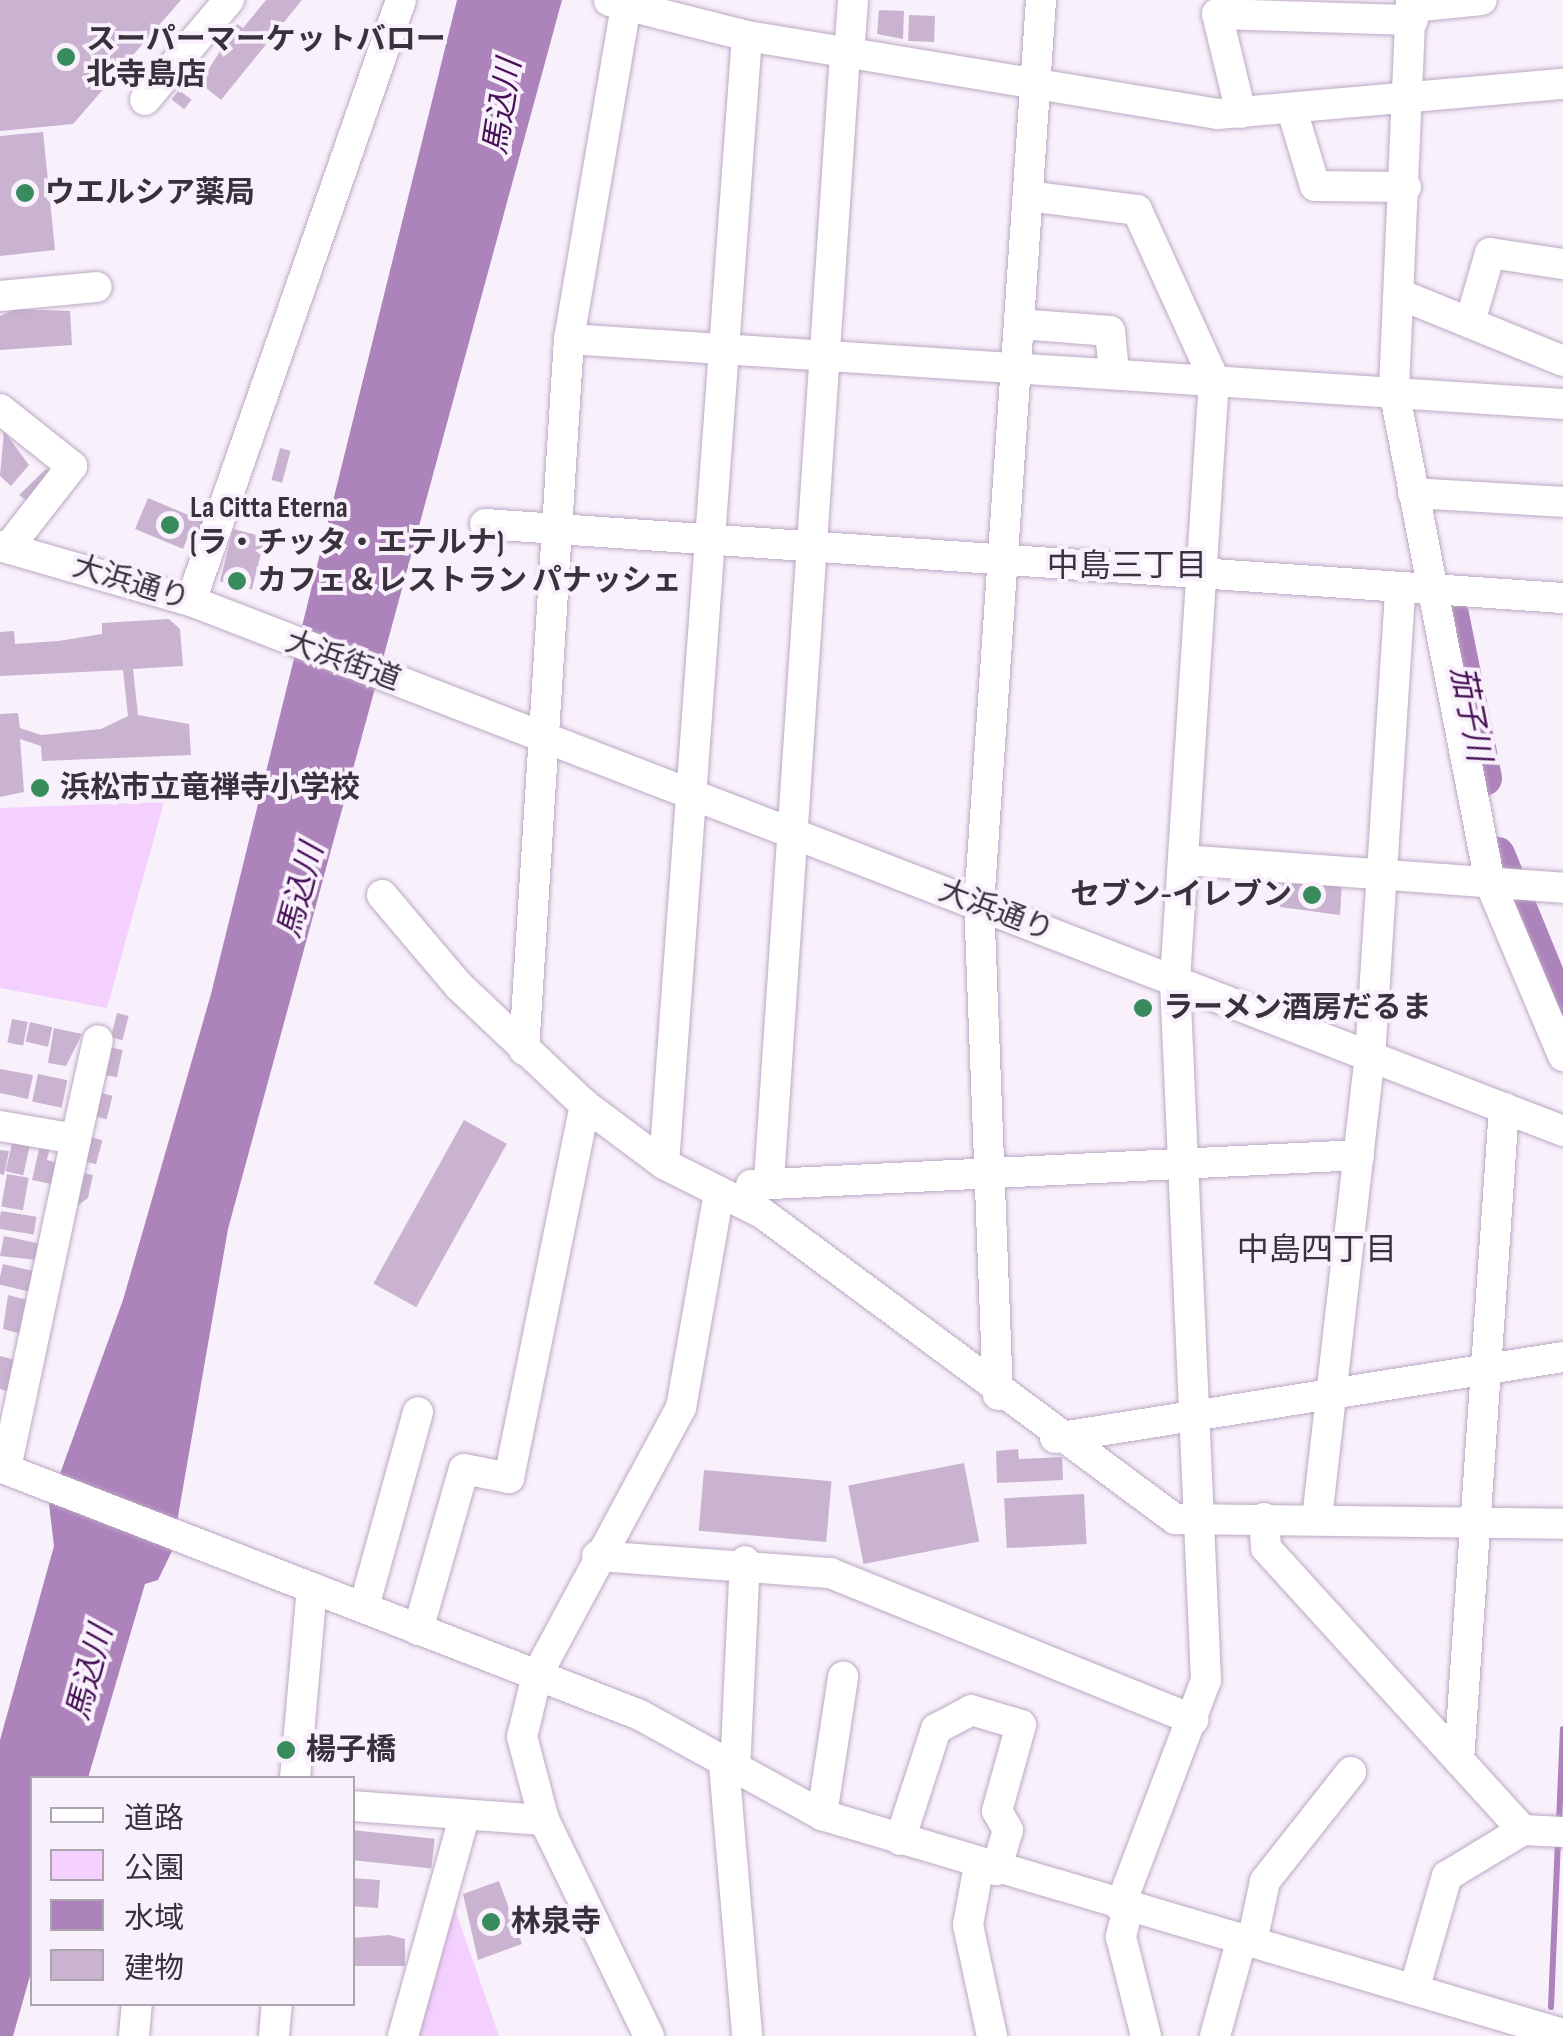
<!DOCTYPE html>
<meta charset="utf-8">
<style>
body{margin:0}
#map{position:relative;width:1563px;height:2036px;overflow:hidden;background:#f8f0fb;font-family:"Sofia Sans Condensed","Noto Sans JP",sans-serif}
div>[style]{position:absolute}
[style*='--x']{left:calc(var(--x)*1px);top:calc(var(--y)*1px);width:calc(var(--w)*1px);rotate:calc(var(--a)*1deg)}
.green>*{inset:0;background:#f3d0fe}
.water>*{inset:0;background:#ad83bc}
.stream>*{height:6px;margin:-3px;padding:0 3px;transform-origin:3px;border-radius:3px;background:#ad83bc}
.river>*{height:35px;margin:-17.5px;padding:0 17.5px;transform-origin:17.5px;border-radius:17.5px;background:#ad83bc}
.building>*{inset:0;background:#c9b3d0;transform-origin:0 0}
.roads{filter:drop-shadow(0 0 2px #bda8c4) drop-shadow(0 0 2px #bda8c4)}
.minor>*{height:30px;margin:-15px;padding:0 15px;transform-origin:15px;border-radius:15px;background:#fff}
.dots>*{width:28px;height:28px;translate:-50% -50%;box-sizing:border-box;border:5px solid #f8f0fb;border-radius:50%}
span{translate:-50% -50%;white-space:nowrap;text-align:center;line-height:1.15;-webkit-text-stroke:8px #f8f0fb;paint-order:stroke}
.poi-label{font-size:30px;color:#39313c;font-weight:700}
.left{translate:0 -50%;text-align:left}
.right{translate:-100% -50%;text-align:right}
.street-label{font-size:30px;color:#39313c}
.water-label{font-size:32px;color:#471056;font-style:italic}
.neighbourhood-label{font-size:32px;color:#39313c}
.legend{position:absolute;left:30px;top:1776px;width:325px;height:230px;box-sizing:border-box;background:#f8f0fb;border:2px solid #aca4af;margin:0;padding:12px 18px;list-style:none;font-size:30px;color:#39313c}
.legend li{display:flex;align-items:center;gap:20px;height:50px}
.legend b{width:50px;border:2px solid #aca4af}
</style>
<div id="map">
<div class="green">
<div style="clip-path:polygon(164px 802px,107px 1008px,0 988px,0 808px)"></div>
<div style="clip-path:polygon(454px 1906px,499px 2036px,409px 2036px)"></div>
</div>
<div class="water">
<div style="clip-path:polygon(457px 0,562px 0,228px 1229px,172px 1551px,158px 1580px,145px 1584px,88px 1778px,32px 1778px,32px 1969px,13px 2036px,0 2036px,0 1740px,54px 1546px,49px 1504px,123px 1300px,211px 994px)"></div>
</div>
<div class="stream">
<div style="--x:1559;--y:1823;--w:94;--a:-87.6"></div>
<div style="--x:1551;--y:2007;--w:166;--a:-87.6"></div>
</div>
<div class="river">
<div style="--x:1451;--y:614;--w:167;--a:78.6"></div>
<div style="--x:1497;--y:854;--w:174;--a:67.7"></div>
</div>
<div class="building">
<div style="clip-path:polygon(0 0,181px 0,73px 124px,0 131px)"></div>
<div style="clip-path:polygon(266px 0,302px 0,221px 100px,200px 83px,237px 24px,243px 28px)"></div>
<div style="clip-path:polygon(879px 10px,904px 11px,903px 39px,877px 34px)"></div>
<div style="left:909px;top:15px;width:26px;height:26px;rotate:2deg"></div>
<div style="left:179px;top:90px;width:16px;height:12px;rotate:38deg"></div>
<div style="clip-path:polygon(43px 132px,55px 250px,0 256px,0 136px)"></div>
<div style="clip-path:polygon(15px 309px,70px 311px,72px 345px,0 350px,0 316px)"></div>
<div style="clip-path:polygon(4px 431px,29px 465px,11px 486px,0 476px)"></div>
<div style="left:280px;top:448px;width:11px;height:33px;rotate:15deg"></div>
<div style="clip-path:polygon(46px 469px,55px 476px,33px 505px,19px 495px)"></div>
<div style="clip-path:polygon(148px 498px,205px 522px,198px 538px,189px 534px,183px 549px,135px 529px)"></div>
<div style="left:233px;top:529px;width:33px;height:54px;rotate:14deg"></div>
<div style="clip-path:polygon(169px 619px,180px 629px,183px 666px,133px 669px,138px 715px,189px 724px,191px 755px,42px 761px,41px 746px,20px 739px,24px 792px,0 797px,0 714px,18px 713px,20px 728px,41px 735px,101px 729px,128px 716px,123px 670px,0 676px,0 632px,14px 631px,15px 644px,58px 641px,102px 634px,102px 623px)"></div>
<div style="clip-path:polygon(1283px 879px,1342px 882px,1340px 915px,1280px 907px)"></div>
<div style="left:117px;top:1013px;width:12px;height:25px;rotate:14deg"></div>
<div style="left:12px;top:1019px;width:16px;height:24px;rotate:11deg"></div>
<div style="left:30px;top:1022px;width:23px;height:20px;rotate:13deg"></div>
<div style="clip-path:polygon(54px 1028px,82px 1034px,66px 1066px,48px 1063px)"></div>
<div style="left:109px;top:1047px;width:14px;height:28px;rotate:12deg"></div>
<div style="clip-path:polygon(0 1069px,33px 1075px,28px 1099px,0 1093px)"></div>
<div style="left:38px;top:1074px;width:30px;height:28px;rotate:12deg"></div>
<div style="left:97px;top:1092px;width:16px;height:24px;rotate:14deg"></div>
<div style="left:464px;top:1120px;width:49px;height:187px;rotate:29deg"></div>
<div style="left:87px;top:1136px;width:16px;height:25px;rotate:15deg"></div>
<div style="left:13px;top:1139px;width:18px;height:33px;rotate:13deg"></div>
<div style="clip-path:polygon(40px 1145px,50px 1147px,47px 1160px,61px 1164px,56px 1185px,32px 1180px)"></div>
<div style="clip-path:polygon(0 1150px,9px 1151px,4px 1175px,0 1174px)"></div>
<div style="clip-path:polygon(79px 1172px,93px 1175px,88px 1198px,71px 1210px)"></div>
<div style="left:7px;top:1174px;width:22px;height:33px;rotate:10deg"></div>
<div style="left:1px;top:1211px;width:36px;height:18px;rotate:9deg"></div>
<div style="clip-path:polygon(4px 1236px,41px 1244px,37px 1260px,0 1256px)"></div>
<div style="left:3px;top:1264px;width:37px;height:21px;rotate:13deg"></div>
<div style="clip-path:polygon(8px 1295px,31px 1301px,22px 1334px,3px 1329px)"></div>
<div style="clip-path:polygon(0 1356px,19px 1361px,11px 1392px,0 1389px)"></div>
<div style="clip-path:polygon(1018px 1449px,1019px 1459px,1062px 1457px,1063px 1480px,997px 1483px,996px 1451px)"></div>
<div style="left:964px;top:1463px;width:80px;height:118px;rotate:79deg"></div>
<div style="left:704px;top:1470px;width:128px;height:61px;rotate:5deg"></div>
<div style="left:1084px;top:1494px;width:50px;height:80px;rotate:87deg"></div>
<div style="left:352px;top:1830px;width:83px;height:30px;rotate:6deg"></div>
<div style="left:352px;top:1878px;width:28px;height:28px;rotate:4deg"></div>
<div style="clip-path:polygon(499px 1881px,522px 1944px,478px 1960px,463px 1894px)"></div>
<div style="clip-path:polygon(389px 1935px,405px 1939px,405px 1966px,352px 1966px,352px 1938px)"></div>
</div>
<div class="roads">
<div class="minor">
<div style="--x:1411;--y:0;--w:390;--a:92.5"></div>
<div style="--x:1394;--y:390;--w:502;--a:78.98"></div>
<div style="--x:1490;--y:883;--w:188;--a:67.1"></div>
<div style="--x:609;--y:1;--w:142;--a:14.2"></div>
<div style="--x:747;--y:36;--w:477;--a:9.4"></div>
<div style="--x:1218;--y:114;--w:346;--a:-5"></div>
<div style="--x:1412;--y:7;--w:70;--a:-5.7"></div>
<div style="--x:849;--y:55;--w:55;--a:-85.8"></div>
<div style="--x:145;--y:100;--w:131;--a:-50"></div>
<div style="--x:1292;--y:110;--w:79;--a:73.2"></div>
<div style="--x:1315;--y:186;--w:91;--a:0.6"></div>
<div style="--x:1241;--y:113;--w:102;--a:-103.6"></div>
<div style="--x:1217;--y:14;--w:196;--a:1.8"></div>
<div style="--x:1028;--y:196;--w:110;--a:7.3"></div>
<div style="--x:1137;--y:210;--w:186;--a:65.5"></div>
<div style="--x:1214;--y:379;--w:603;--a:93.71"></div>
<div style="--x:1175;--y:981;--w:700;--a:87.46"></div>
<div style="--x:1206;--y:1680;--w:242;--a:110.8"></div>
<div style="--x:1399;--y:294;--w:177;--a:22.2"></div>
<div style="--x:0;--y:296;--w:97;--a:-5.3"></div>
<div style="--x:1470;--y:322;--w:72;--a:-73.8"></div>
<div style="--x:1490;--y:253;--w:74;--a:8.6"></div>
<div style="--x:1019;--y:324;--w:91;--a:4.4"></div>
<div style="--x:1110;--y:331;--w:41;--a:84.4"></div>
<div style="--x:569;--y:339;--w:996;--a:3.74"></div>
<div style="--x:0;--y:409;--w:92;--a:38.4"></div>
<div style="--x:72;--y:466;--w:104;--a:128"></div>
<div style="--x:1413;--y:493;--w:150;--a:3.4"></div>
<div style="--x:485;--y:524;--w:1081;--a:3.93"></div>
<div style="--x:0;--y:546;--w:199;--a:16.1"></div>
<div style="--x:191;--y:601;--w:1471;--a:21.12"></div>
<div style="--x:191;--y:601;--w:637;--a:-70.74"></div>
<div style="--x:1184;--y:860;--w:380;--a:4.2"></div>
<div style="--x:382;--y:895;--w:119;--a:49.8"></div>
<div style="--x:459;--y:986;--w:173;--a:43.4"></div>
<div style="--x:585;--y:1105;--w:99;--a:36.8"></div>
<div style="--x:664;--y:1164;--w:110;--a:26.6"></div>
<div style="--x:762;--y:1213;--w:514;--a:36.54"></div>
<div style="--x:1175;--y:1519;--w:388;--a:0.7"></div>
<div style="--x:524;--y:1050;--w:712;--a:-86.38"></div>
<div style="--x:569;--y:339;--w:344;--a:-80.3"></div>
<div style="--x:0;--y:1126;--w:77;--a:9.7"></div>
<div style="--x:76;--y:1139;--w:337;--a:102"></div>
<div style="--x:76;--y:1139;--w:101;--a:-77.5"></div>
<div style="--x:664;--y:1164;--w:1131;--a:-85.79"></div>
<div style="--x:769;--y:1181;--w:1130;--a:-86.14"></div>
<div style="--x:751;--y:1185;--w:609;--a:-2.82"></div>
<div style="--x:998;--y:1395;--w:490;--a:-92.2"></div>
<div style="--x:979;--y:905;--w:907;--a:-86.08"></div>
<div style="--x:1055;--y:1438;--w:514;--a:-9.06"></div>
<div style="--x:0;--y:1467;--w:686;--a:21.18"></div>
<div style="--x:640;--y:1715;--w:208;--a:28.8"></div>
<div style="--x:822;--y:1815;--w:773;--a:16.46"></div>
<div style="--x:1264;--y:1518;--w:30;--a:86"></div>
<div style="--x:1266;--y:1548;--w:382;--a:47.7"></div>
<div style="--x:1523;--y:1830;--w:40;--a:2.9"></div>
<div style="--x:1317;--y:1519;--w:465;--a:-83.5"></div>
<div style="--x:1370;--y:1057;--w:471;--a:-86.3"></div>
<div style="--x:597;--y:1556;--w:234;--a:4.2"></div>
<div style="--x:830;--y:1573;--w:392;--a:22"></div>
<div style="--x:364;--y:1607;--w:202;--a:-74.5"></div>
<div style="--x:418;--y:1630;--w:167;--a:-74.1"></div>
<div style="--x:464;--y:1469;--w:46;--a:11.3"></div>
<div style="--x:509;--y:1478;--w:381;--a:-78.5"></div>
<div style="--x:1459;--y:1760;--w:654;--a:-86.05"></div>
<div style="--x:724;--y:1765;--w:272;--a:85.1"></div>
<div style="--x:735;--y:1771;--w:210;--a:-87.3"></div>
<div style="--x:295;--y:1778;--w:191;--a:-84.9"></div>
<div style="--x:352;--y:1806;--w:193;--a:4.2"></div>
<div style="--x:822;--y:1815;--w:140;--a:-81.3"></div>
<div style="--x:900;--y:1840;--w:117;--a:-72"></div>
<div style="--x:936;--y:1729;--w:40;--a:-28"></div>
<div style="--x:971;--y:1710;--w:52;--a:16.7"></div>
<div style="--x:1021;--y:1725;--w:89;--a:105.6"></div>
<div style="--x:997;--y:1811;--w:22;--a:60"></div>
<div style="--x:1008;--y:1830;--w:42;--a:106.7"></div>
<div style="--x:979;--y:1865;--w:61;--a:100.4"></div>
<div style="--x:968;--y:1925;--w:114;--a:77.8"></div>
<div style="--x:1128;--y:1908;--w:30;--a:104"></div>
<div style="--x:1121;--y:1937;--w:102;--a:75.8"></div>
<div style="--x:1252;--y:1942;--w:62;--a:-78"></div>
<div style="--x:1265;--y:1881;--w:139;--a:-51.7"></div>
<div style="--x:1414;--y:1990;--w:119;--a:-73.9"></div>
<div style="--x:1447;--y:1876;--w:89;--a:-31.2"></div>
<div style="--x:134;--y:2036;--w:32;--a:-85"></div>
<div style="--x:274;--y:2036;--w:32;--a:-85"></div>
<div style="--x:403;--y:2036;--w:227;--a:-74.4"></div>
<div style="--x:649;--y:2036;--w:240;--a:-115.9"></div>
<div style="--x:544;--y:1820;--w:86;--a:-104.8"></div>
<div style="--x:522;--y:1737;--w:64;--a:-76.4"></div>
<div style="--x:537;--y:1675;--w:303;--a:-61.7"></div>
<div style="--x:681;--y:1408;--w:219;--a:-80"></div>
<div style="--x:1215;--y:2036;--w:102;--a:-74.6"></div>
</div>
</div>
<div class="dots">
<div style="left:66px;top:57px;background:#378b5d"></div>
<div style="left:25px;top:193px;background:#378b5d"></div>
<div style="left:170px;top:525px;background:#378b5d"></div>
<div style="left:237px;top:581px;background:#378b5d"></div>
<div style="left:40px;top:788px;background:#378b5d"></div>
<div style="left:1312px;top:895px;background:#378b5d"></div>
<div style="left:1143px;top:1008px;background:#378b5d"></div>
<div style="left:286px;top:1750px;background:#378b5d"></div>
<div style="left:491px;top:1922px;background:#378b5d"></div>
</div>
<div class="poi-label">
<span class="left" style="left:86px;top:57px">スーパーマーケットバロー<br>北寺島店</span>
<span class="left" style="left:45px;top:193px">ウエルシア薬局</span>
<span class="left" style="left:190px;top:525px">La Citta Eterna<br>(ラ・チッタ・エテルナ)</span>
<span class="left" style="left:257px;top:581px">カフェ＆レストラン パナッシェ</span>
<span class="left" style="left:60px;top:788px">浜松市立竜禅寺小学校</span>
<span class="right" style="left:1292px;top:895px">セブン-イレブン</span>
<span class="left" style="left:1163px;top:1008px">ラーメン酒房だるま</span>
<span class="left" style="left:306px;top:1750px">楊子橋</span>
<span class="left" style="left:511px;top:1922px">林泉寺</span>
</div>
<div class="street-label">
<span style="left:131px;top:583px;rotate:17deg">大浜通り</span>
<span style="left:343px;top:661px;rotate:20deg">大浜街道</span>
<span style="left:996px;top:911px;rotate:21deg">大浜通り</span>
</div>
<div class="water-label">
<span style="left:504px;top:107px;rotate:-81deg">馬込川</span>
<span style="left:1469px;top:714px;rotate:79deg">茄子川</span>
<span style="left:302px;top:891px;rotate:-75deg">馬込川</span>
<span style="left:91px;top:1673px;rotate:-75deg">馬込川</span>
</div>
<div class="neighbourhood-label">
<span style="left:1127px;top:567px">中島三丁目</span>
<span style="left:1317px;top:1251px">中島四丁目</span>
</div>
<ul class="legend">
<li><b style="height:12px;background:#fff"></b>道路</li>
<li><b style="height:28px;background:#f3d0fe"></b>公園</li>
<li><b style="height:28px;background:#ad83bc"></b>水域</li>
<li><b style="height:28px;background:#c9b3d0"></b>建物</li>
</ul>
</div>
